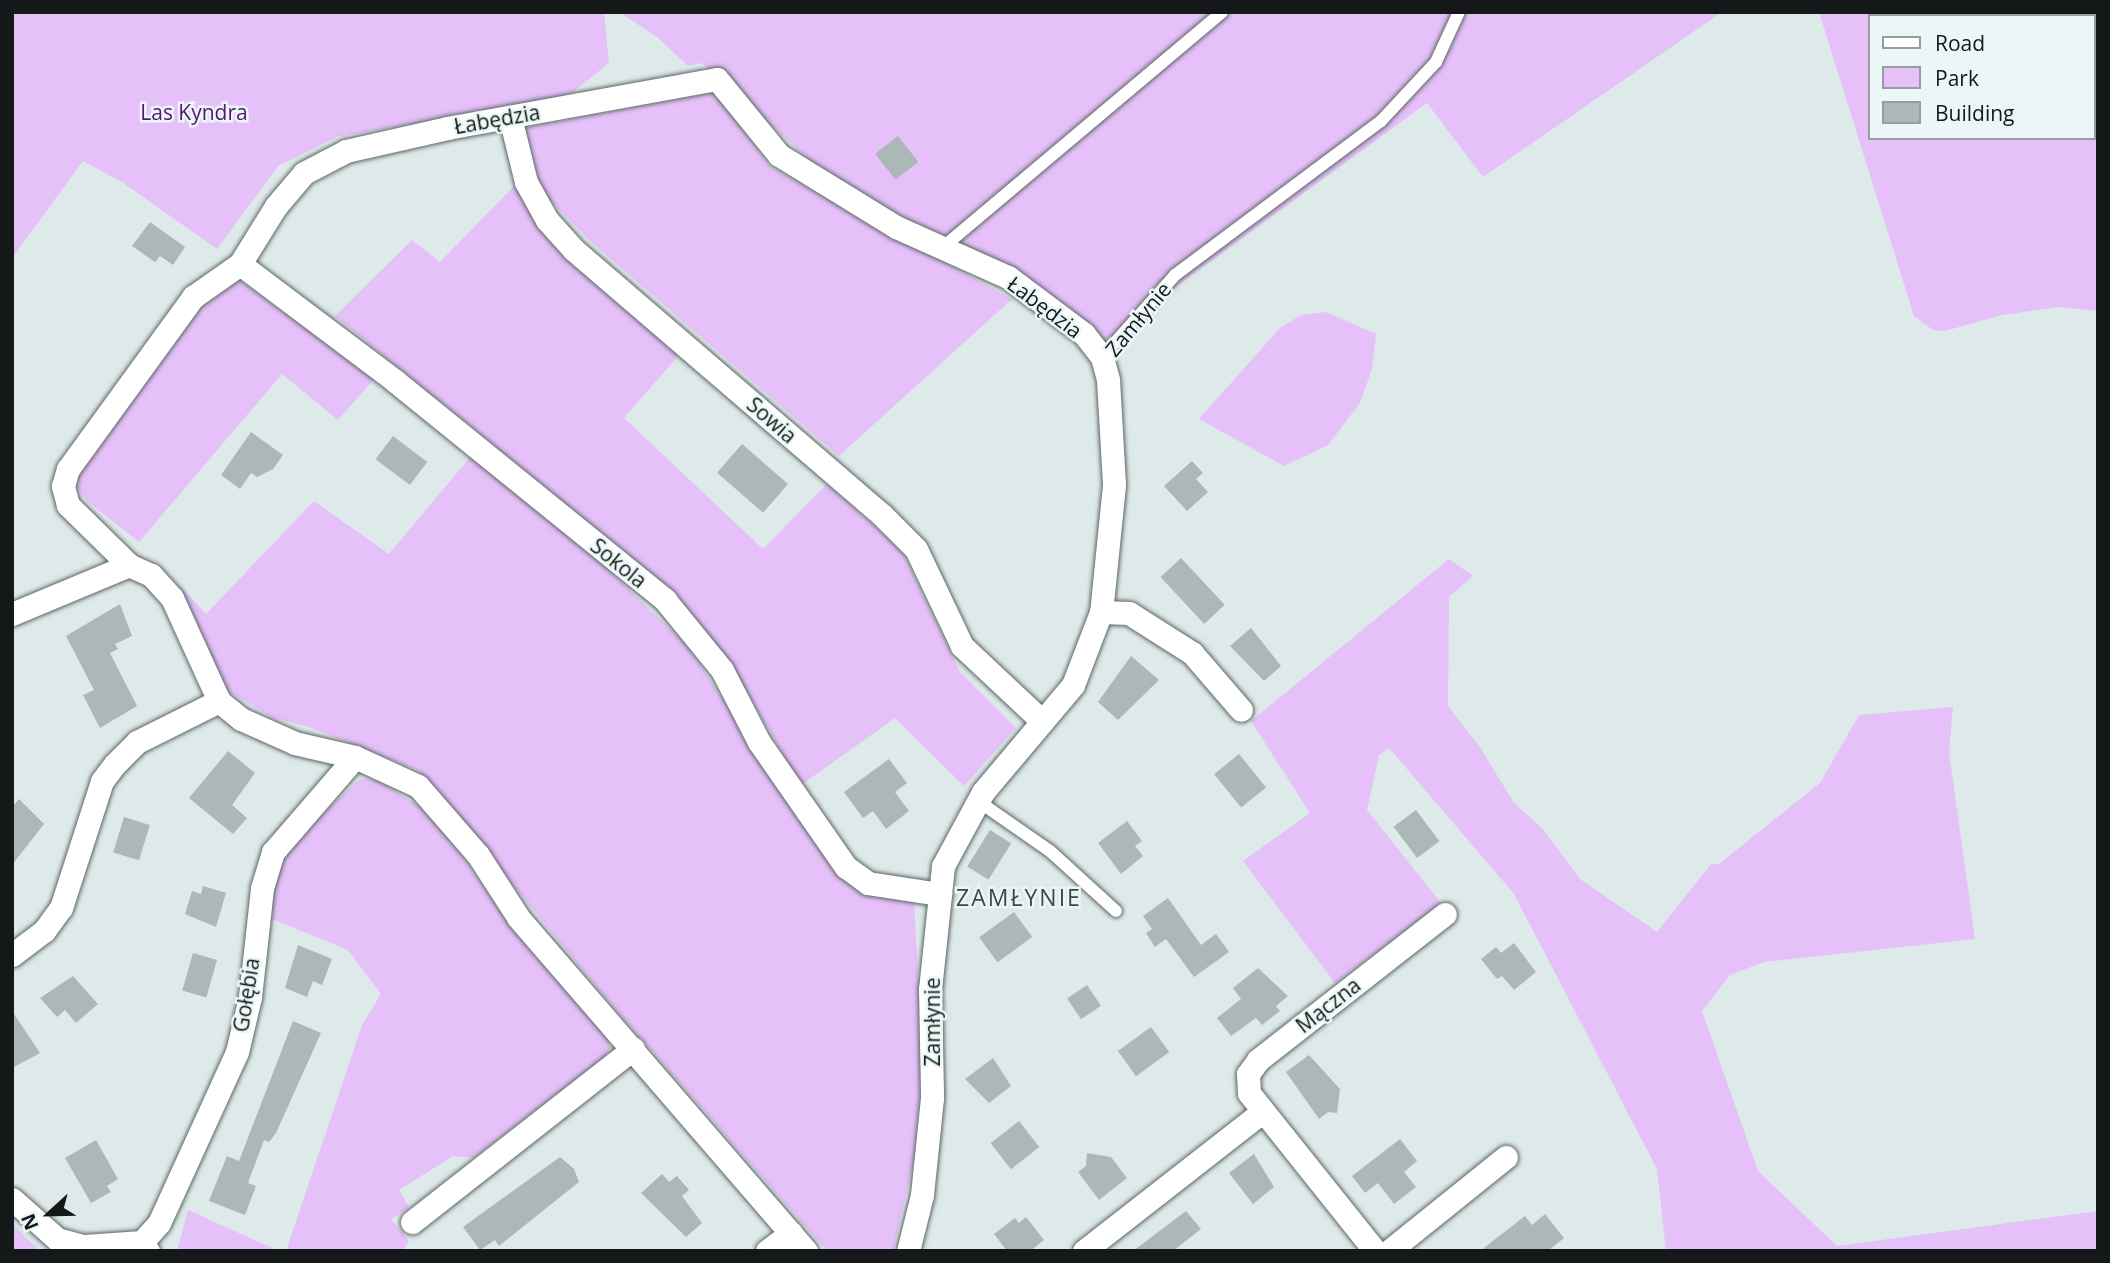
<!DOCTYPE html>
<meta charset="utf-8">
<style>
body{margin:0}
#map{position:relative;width:2110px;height:1263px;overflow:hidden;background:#deeae9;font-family:"Open Sans",sans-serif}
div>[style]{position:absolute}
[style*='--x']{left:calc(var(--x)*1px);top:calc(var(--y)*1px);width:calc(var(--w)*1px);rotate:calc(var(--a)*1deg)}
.green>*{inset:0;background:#e5c0f9}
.building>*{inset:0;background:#acb7b7;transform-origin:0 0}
.roads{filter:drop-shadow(0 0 2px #5c6666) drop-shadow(0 0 2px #5c6666)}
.service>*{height:12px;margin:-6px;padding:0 6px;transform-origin:6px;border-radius:6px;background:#fff}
.minor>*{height:23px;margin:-11.5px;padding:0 11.5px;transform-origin:11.5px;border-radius:11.5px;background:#fff}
span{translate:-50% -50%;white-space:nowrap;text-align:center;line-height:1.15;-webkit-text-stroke:5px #ebf7f6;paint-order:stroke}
.park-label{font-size:21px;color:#561670}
.street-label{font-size:21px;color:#141818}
.neighbourhood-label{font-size:23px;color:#3e4848;letter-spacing:2px}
.frame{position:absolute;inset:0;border:14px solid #141818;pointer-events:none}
.legend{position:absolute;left:1868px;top:14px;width:228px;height:126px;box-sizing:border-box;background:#ebf7f6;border:2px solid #959e9d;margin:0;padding:9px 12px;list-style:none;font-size:21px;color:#141818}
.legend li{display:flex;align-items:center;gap:14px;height:35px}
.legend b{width:35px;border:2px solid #959e9d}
.north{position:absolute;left:14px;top:1179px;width:70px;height:70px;-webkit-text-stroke:5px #ebf7f6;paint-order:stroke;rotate:248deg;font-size:19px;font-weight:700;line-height:28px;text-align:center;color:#141818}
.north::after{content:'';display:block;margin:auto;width:24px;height:32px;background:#141818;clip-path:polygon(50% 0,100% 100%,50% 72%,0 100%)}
</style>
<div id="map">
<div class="green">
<div style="clip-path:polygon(12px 12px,604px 12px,609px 63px,568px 96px,337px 137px,278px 166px,217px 249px,122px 182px,83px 161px,12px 258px)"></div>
<div style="clip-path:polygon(619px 12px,1722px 12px,1483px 177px,1427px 103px,1174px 288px,1131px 337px,1098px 340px,1013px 269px,841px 188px,702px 63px,688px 66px,657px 37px)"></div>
<div style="clip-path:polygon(evenodd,1819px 12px,2098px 12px,2098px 311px,2059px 307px,2002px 315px,1945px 331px,1933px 330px,1914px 316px,1819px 12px,1870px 16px,2094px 16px,2094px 138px,1870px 138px,1870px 16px)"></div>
<div style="clip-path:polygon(716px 92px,770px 167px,1012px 299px,839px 456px,590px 241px,546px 196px,520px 159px,524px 128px)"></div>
<div style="clip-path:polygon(515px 185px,550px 242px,680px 354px,624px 418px,763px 549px,827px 484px,901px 550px,960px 672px,1016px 728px,964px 786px,895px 718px,801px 785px,731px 665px,672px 590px,335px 316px,412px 240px,440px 262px)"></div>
<div style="clip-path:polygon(239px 280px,375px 378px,338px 420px,282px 374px,139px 542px,86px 500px,72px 479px,199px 309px)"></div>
<div style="clip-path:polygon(1326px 312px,1376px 334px,1372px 369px,1360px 403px,1328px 445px,1284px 466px,1199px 419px,1280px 328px,1301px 315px)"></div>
<div style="clip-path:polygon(472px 455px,597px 559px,687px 645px,830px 862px,855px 890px,914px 901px,923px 1059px,915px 1156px,893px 1251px,827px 1251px,610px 1003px,418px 770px,306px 726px,273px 718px,228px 691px,202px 641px,179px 585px,206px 614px,314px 501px,389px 554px)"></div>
<div style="clip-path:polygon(1449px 559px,1473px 576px,1449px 597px,1448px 706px,1480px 747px,1514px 803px,1543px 829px,1580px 879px,1657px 932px,1711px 864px,1719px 864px,1820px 783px,1859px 715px,1953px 707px,1949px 752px,1975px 939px,1764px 962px,1730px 975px,1702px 1011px,1758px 1171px,1837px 1246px,2098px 1211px,2098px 1251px,1666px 1251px,1657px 1169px,1514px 894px,1389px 748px,1379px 755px,1367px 810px,1441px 903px,1335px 983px,1243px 861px,1310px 813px,1251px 721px)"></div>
<div style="clip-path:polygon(360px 779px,376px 780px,433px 814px,499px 909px,605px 1032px,610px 1047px,605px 1057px,473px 1158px,453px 1156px,399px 1190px,409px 1207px,391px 1219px,409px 1241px,403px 1251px,286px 1251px,362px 1025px,381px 994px,348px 950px,265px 916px,288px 845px)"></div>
<div style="clip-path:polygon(188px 1210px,279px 1251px,177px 1251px)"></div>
<div style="clip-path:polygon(12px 1222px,23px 1235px,40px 1251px,12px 1251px)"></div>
</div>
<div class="building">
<div style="left:898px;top:136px;width:33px;height:29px;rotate:52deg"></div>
<div style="clip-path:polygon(150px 222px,185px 247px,173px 265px,160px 256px,155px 262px,132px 246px)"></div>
<div style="clip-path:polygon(251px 432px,283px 455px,273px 469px,257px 477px,251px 473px,240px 489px,221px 475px)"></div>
<div style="left:393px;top:436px;width:43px;height:29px;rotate:37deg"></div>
<div style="left:742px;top:444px;width:61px;height:38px;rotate:41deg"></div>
<div style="clip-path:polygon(1192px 461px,1203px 473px,1196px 479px,1208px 492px,1187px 511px,1164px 486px)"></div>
<div style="left:1181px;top:558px;width:64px;height:28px;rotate:47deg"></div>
<div style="clip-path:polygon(120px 604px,132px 636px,115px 644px,118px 649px,110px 653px,137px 706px,100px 728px,83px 695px,94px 690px,66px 636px)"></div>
<div style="clip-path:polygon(1251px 628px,1281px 666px,1264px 681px,1230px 646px)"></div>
<div style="clip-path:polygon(1131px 656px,1159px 680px,1118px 720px,1098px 702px)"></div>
<div style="clip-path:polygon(228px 751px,255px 773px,232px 805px,247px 818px,233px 834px,189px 798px)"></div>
<div style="left:1239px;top:754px;width:43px;height:32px;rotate:51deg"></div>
<div style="clip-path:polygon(889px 759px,907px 783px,895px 792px,909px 811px,886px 829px,873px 811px,863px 818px,844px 792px)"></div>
<div style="clip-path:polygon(19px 799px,44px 824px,12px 865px,12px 807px)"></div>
<div style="left:1416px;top:810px;width:39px;height:28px;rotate:53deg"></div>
<div style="left:124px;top:817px;width:27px;height:37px;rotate:17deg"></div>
<div style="clip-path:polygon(1127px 821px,1142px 841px,1135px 846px,1143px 856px,1121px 874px,1098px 843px)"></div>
<div style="left:990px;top:830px;width:25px;height:43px;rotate:32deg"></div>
<div style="clip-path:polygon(203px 886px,226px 893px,216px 927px,185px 914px,192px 891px,201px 894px)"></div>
<div style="clip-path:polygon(1168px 898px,1201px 945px,1216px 934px,1229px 952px,1194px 977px,1166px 939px,1155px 947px,1146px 933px,1152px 929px,1143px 916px)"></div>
<div style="left:1014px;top:912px;width:31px;height:43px;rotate:54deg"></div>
<div style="clip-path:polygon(1514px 943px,1536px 972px,1514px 990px,1502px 976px,1497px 979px,1481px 959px,1496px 947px,1501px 953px)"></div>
<div style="clip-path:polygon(298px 945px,332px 959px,322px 985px,313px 981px,307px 997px,285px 988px)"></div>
<div style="left:193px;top:953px;width:25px;height:39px;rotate:16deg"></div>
<div style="clip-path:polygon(1258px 968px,1288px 996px,1276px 1006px,1280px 1011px,1262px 1025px,1256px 1018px,1231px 1036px,1217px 1018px,1241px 999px,1233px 988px)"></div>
<div style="clip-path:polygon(73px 976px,98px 1004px,76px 1023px,65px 1010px,57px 1017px,40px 998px)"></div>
<div style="left:1087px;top:985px;width:25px;height:24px;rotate:56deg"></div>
<div style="clip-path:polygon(12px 1011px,40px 1053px,12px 1068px)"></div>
<div style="clip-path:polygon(293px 1021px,321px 1033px,276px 1133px,269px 1142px,264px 1140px,248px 1183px,256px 1186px,245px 1215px,209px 1201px,227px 1156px,239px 1161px)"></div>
<div style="left:1151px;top:1027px;width:31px;height:41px;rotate:54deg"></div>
<div style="clip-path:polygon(1309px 1055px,1340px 1089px,1337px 1113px,1328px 1112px,1319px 1119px,1286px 1072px)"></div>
<div style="clip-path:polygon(993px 1058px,1011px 1086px,989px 1103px,965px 1079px)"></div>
<div style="left:1019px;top:1121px;width:33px;height:36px;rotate:52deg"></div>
<div style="clip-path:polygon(1400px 1139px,1417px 1161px,1404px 1172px,1416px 1187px,1394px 1204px,1378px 1183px,1365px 1193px,1352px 1176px)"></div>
<div style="clip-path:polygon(96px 1140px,118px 1179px,107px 1186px,111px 1192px,91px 1203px,65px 1158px)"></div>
<div style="clip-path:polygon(1087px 1153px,1111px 1157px,1127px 1178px,1099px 1200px,1078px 1172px,1086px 1166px)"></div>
<div style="clip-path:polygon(1254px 1154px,1274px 1187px,1253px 1204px,1229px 1173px)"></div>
<div style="clip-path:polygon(560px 1157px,574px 1169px,579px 1182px,499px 1246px,495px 1240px,480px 1250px,463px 1227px)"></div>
<div style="clip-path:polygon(662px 1174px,669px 1182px,677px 1176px,689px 1190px,682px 1196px,702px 1223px,686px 1237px,641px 1193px)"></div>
<div style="clip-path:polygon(1186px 1211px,1201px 1229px,1173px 1251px,1133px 1251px)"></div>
<div style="clip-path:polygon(1545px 1214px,1564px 1238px,1548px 1251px,1480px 1251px,1525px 1216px,1532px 1225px)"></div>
<div style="clip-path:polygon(1026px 1217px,1044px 1240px,1030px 1251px,1007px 1251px,994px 1234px,1015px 1218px,1019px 1223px)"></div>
</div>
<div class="roads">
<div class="service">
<div style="--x:942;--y:248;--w:366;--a:-40.1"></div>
<div style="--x:1102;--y:357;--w:110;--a:-48.3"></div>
<div style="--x:1175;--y:275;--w:257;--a:-36.8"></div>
<div style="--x:1381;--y:121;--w:81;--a:-47"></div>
<div style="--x:1436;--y:62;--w:55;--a:-65.3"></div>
<div style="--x:978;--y:801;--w:88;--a:34.8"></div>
<div style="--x:1050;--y:851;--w:89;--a:42.3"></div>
</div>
<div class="minor">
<div style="--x:510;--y:117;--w:67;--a:76.2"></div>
<div style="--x:526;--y:182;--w:43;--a:61.1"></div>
<div style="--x:547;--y:220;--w:40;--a:48"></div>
<div style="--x:574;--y:250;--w:405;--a:40.7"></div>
<div style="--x:881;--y:514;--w:49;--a:45"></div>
<div style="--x:916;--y:549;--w:107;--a:64.6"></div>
<div style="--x:962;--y:646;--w:110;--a:43.2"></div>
<div style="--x:240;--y:264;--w:194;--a:37"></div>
<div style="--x:395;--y:381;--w:348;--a:39"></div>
<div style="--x:665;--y:600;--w:90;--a:50.8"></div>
<div style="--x:722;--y:670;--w:81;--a:62.8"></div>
<div style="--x:759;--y:742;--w:152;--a:55.2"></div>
<div style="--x:846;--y:867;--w:27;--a:36"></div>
<div style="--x:868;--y:883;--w:73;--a:8.7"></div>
<div style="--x:1101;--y:612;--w:28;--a:2"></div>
<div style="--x:1129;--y:613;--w:75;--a:32.4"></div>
<div style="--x:1192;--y:653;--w:75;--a:49.3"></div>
<div style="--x:12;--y:614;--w:127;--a:-22.7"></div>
<div style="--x:12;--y:955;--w:40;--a:-37"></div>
<div style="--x:44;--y:931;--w:29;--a:-54"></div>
<div style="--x:61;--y:908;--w:133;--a:-72.1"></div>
<div style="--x:102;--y:781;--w:21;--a:-53"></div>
<div style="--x:115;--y:764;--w:31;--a:-45"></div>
<div style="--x:137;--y:742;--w:92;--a:-26.6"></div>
<div style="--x:12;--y:1199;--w:60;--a:41.6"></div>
<div style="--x:57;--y:1239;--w:28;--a:15"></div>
<div style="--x:84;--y:1246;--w:58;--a:-3.9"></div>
<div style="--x:142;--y:1242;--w:11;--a:56"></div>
<div style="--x:412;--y:1222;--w:281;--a:-38.1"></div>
<div style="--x:142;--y:1242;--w:25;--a:-48"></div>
<div style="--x:159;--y:1223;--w:188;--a:-65.5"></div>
<div style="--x:237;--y:1052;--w:57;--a:-76.7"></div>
<div style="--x:250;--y:997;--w:110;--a:-83.7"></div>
<div style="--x:262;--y:888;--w:38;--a:-73"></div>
<div style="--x:273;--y:852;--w:125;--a:-49.2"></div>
<div style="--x:767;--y:1251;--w:30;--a:-37"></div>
<div style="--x:806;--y:1251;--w:441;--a:-130.8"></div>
<div style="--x:518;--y:917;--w:74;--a:-122.8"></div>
<div style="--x:478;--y:855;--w:91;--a:-131"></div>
<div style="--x:418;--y:786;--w:69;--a:-155.3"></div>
<div style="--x:355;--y:757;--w:62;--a:-166.9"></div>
<div style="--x:295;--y:743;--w:59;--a:-156"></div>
<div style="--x:241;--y:719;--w:28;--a:-141"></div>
<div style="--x:219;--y:701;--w:113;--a:-114.5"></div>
<div style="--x:172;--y:598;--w:31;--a:-132"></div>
<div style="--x:151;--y:575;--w:24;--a:-156"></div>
<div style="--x:129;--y:565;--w:86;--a:-135.5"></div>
<div style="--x:68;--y:505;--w:20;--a:-105"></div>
<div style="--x:63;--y:486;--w:18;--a:-74"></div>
<div style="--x:68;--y:469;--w:213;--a:-54"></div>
<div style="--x:193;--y:297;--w:57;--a:-35.1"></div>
<div style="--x:240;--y:264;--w:68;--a:-58.2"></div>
<div style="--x:276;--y:206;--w:43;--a:-49.7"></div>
<div style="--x:304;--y:173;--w:47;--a:-27.6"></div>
<div style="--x:346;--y:151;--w:104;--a:-12.8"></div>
<div style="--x:447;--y:128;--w:274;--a:-10.3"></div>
<div style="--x:717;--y:79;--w:98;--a:50.8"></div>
<div style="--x:779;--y:155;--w:137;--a:31.6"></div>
<div style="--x:896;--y:227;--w:123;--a:24.1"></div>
<div style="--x:1008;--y:277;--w:95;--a:36.9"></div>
<div style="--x:1084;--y:334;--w:29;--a:52"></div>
<div style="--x:1102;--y:357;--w:24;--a:75"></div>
<div style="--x:1108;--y:380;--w:105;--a:86.7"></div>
<div style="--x:1114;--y:485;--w:128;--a:95.8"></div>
<div style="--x:1101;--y:612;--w:78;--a:111"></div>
<div style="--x:1073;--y:685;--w:140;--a:130.1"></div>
<div style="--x:983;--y:792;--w:84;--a:118.4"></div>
<div style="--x:943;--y:866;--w:124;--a:96"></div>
<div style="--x:930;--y:989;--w:109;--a:88.9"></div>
<div style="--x:932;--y:1098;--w:98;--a:95.9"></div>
<div style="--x:922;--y:1195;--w:58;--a:104"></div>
<div style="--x:1084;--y:1251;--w:227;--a:-38"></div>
<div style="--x:1375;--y:1251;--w:202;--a:-128.6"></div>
<div style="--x:1249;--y:1093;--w:19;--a:-93"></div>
<div style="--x:1248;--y:1074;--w:17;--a:-54"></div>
<div style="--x:1258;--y:1060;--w:237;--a:-38"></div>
<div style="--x:1389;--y:1251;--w:150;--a:-38.8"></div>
</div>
</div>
<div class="park-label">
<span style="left:194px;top:112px">Las Kyndra</span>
</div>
<div class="street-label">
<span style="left:497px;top:119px;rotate:-10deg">Łabędzia</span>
<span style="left:1045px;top:307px;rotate:37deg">Łabędzia</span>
<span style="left:1138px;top:319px;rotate:-50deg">Zamłynie</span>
<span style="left:772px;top:420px;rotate:41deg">Sowia</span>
<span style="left:619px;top:563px;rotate:39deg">Sokola</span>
<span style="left:246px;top:995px;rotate:-81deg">Gołębia</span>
<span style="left:1328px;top:1005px;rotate:-38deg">Mączna</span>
<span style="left:932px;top:1022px;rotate:-90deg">Zamłynie</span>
</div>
<div class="neighbourhood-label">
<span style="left:1019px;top:897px">ZAMŁYNIE</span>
</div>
<div class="frame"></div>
<ul class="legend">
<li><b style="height:9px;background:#fff"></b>Road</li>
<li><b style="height:19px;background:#e5c0f9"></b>Park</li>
<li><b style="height:19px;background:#acb7b7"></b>Building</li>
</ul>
<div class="north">N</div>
</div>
